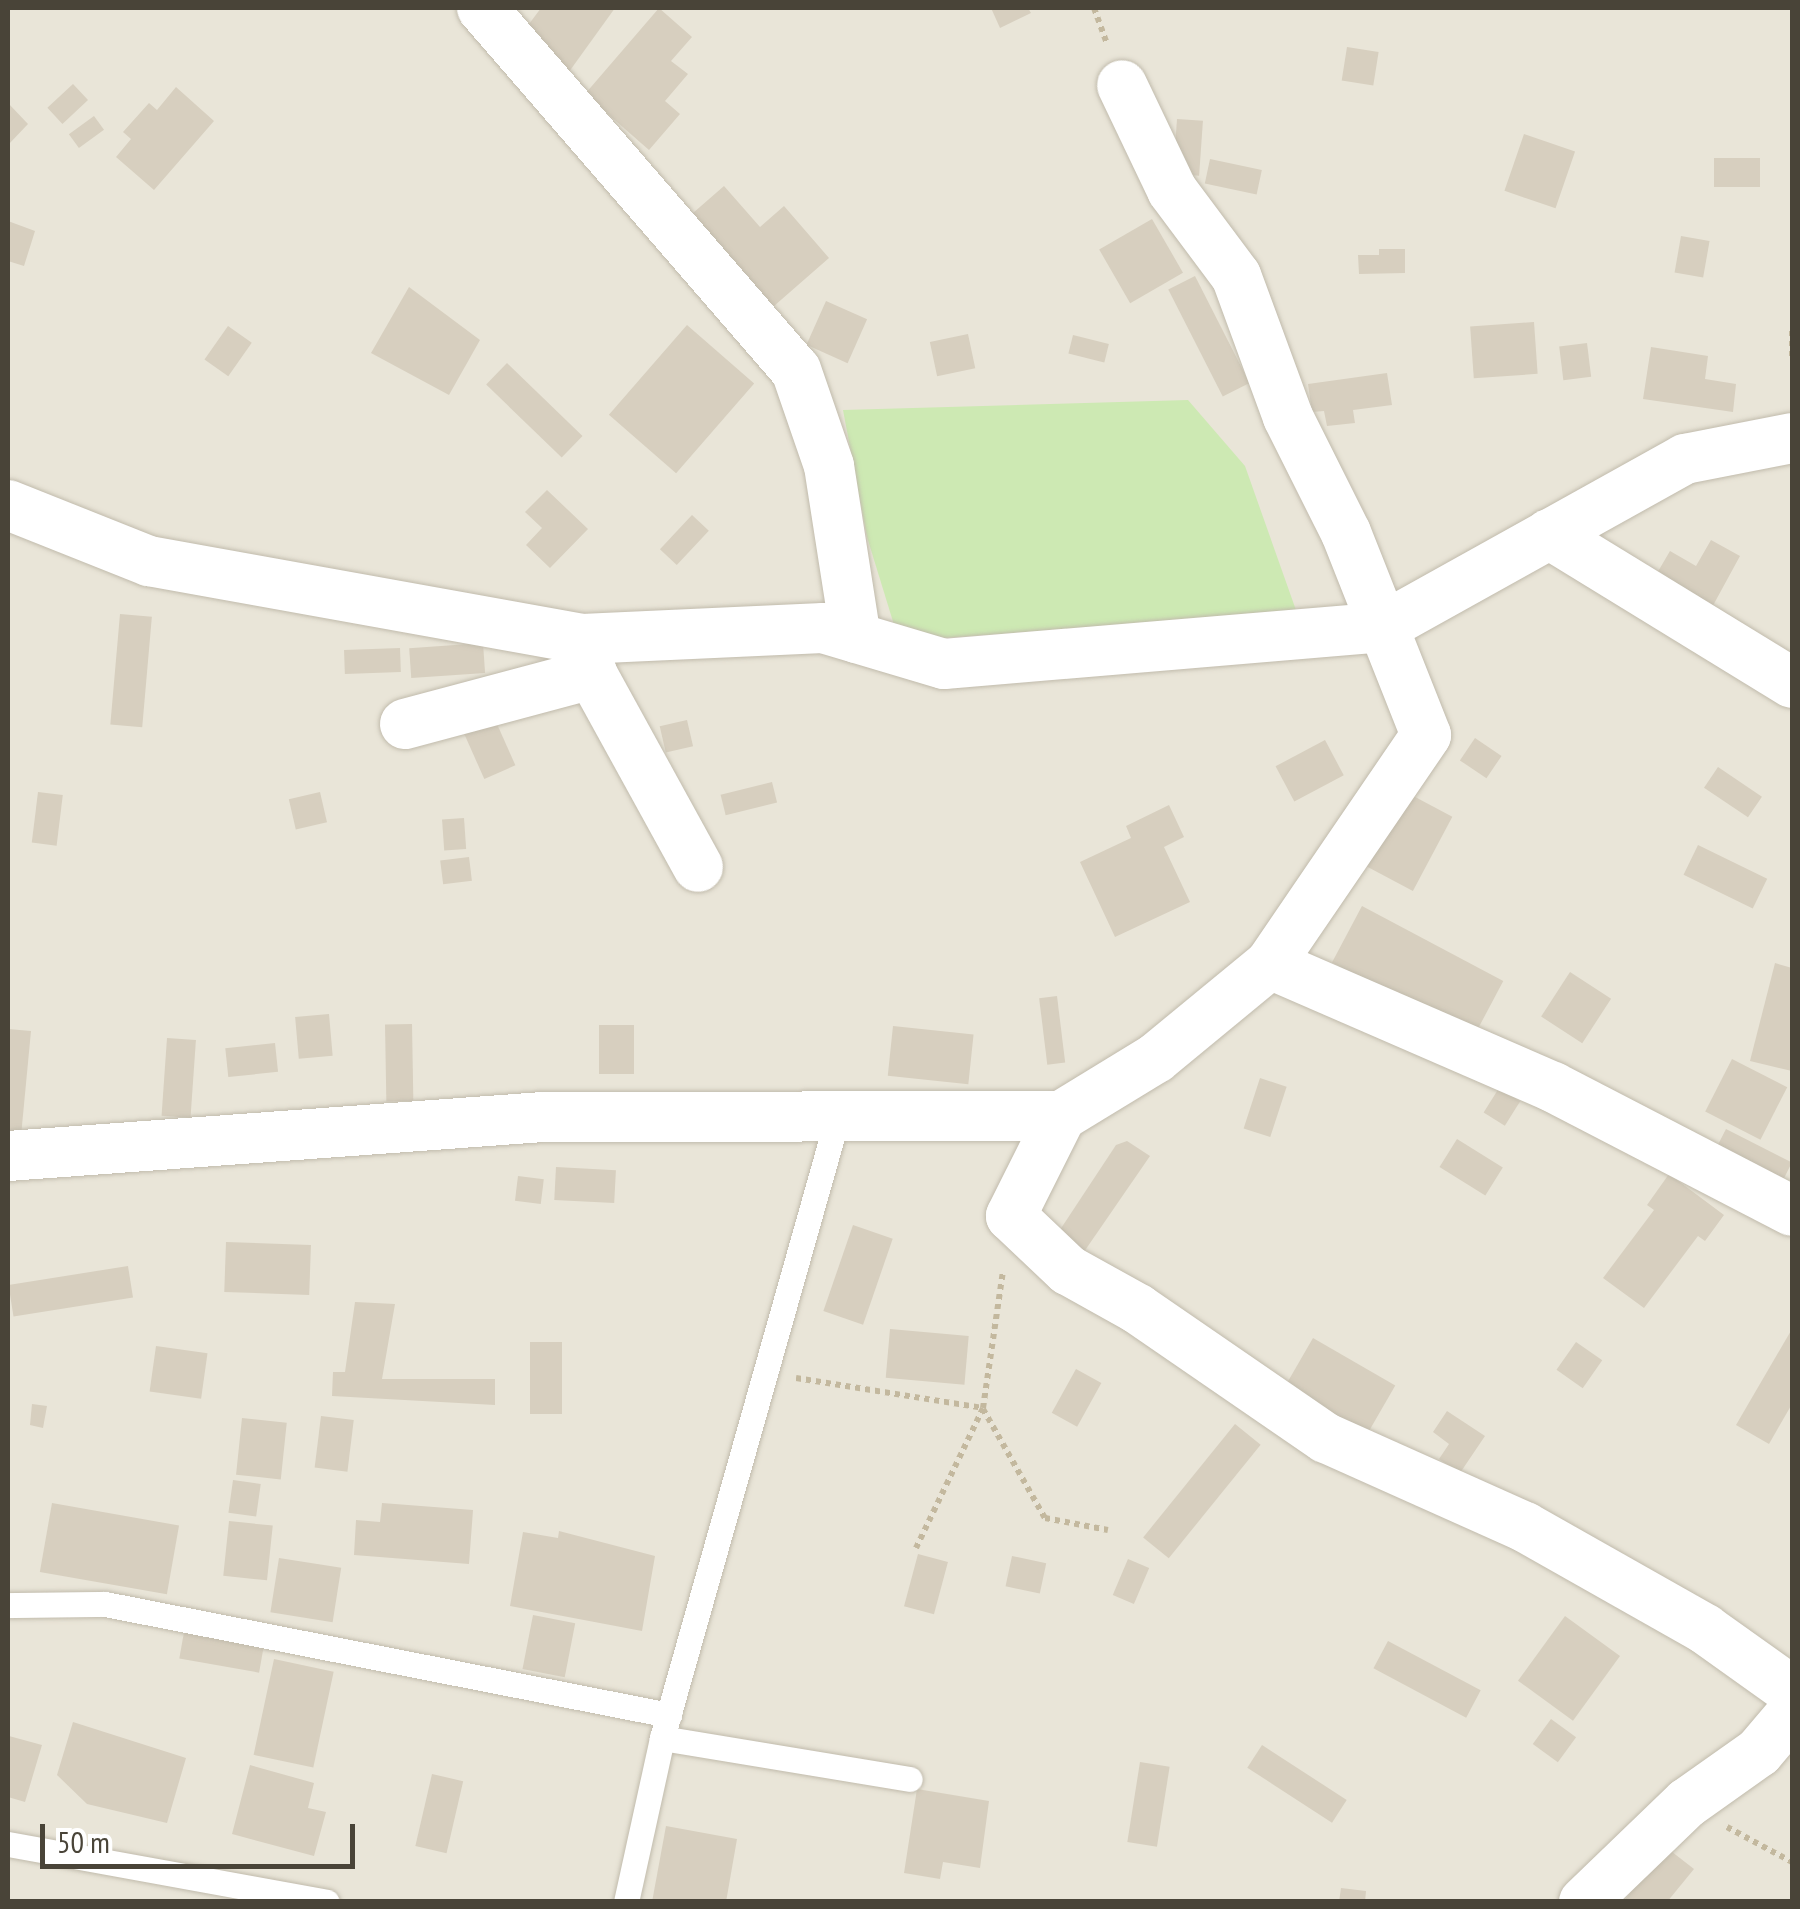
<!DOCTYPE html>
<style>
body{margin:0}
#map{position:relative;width:1800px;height:1909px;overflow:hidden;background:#f5f3ea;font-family:"PT Sans Narrow",sans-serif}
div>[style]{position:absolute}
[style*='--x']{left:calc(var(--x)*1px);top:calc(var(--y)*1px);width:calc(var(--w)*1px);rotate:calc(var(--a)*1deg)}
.residential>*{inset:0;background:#e9e5d8;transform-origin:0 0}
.green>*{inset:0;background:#cde9b3}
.building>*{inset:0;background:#d7cfbf;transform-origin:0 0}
.path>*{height:6px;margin-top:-3px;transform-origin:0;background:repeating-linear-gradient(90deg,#c3b89e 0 5px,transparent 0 10px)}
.roads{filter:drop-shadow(0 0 2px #c1bbac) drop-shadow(0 0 2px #c1bbac)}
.lane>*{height:25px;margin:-12.5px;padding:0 12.5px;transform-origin:12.5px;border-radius:12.5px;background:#fff}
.street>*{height:50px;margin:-25px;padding:0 25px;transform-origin:25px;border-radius:25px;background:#fff}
span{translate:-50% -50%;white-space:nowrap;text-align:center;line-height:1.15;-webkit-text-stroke:9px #fff;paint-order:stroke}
.frame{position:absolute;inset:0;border:10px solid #494438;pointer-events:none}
.scale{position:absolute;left:40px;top:1824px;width:315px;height:45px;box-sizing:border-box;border:5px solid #494438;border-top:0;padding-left:12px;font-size:30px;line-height:35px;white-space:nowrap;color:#494438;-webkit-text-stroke:8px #fff;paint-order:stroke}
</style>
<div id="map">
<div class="residential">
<div style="left:8px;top:8px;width:1784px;height:1893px"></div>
</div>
<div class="green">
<div style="clip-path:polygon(1188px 400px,1245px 466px,1297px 613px,899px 641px,867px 537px,843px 410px)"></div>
</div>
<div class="building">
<div style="clip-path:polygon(541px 8px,615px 8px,566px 76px,517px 40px)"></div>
<div style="clip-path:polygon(659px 8px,692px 37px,671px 61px,688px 74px,665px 101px,680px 114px,649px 150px,585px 94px)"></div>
<div style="clip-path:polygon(991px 8px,1028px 8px,1031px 13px,1000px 28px)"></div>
<div style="left:1347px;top:47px;width:32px;height:34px;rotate:9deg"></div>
<div style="left:73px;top:84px;width:22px;height:35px;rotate:47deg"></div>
<div style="clip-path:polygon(176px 87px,214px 121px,154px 190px,116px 157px,131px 139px,123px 132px,149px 103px,157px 110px)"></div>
<div style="clip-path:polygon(8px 103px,28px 124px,8px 145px)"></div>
<div style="left:94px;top:116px;width:17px;height:31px;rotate:54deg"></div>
<div style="left:1177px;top:119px;width:26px;height:55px;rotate:4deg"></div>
<div style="left:1524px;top:134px;width:54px;height:60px;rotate:19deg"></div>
<div style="left:1760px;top:158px;width:29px;height:46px;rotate:90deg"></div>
<div style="left:1210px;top:159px;width:53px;height:25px;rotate:12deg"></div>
<div style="clip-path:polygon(724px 186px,760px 227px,784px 206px,829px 258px,766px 313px,685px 220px)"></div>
<div style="left:1152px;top:219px;width:62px;height:61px;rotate:60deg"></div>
<div style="clip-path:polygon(8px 221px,35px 231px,24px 266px,8px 261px)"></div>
<div style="left:1681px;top:236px;width:29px;height:37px;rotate:10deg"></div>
<div style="clip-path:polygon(1379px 249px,1405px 249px,1405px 273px,1359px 274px,1358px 255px,1379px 255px)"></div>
<div style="left:1195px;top:276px;width:120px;height:30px;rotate:63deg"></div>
<div style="clip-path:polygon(409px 287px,480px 340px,449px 395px,371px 353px)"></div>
<div style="left:826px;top:301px;width:45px;height:48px;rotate:24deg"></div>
<div style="left:1534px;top:322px;width:52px;height:64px;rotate:86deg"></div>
<div style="left:687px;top:325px;width:89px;height:119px;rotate:41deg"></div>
<div style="left:228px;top:326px;width:29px;height:41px;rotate:35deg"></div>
<div style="left:968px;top:334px;width:35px;height:39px;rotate:78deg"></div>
<div style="left:1073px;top:335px;width:37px;height:19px;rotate:14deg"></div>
<div style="left:1587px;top:343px;width:34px;height:28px;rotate:83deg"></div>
<div style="clip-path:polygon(1651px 347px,1708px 356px,1705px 379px,1736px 384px,1733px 412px,1643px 399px)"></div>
<div style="left:507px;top:363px;width:105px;height:30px;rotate:44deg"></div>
<div style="clip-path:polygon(1387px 373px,1392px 405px,1353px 410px,1355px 423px,1327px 426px,1324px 411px,1312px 412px,1308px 384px)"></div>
<div style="clip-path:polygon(547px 490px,588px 529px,550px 568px,526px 545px,542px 528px,525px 512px)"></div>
<div style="left:692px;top:515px;width:23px;height:47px;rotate:43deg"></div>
<div style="clip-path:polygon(1711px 540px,1740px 556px,1710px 611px,1653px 580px,1670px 551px,1696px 566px)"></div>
<div style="left:120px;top:614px;width:32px;height:111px;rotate:5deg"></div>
<div style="left:483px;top:643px;width:30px;height:74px;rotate:86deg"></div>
<div style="left:400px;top:648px;width:24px;height:56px;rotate:88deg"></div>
<div style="left:493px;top:715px;width:55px;height:34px;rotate:66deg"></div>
<div style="left:687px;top:720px;width:27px;height:28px;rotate:77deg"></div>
<div style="left:1475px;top:738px;width:32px;height:27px;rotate:34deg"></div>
<div style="left:1325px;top:740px;width:40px;height:56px;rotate:62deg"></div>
<div style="left:1718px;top:767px;width:53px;height:25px;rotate:34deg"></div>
<div style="left:772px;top:782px;width:21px;height:53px;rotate:76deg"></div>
<div style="left:1402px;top:790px;width:57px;height:84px;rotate:28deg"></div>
<div style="left:38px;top:792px;width:25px;height:51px;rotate:7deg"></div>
<div style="left:320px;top:792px;width:31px;height:32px;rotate:77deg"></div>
<div style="clip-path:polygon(1169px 805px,1184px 837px,1164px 847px,1190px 902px,1115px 937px,1080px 862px,1131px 838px,1126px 826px)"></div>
<div style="left:464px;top:818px;width:31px;height:22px;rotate:86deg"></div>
<div style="left:1698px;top:845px;width:77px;height:33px;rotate:26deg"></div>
<div style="left:469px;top:857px;width:24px;height:29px;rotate:83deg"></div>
<div style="left:1362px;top:906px;width:160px;height:64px;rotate:28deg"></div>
<div style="clip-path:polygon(1775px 963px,1792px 968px,1792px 1071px,1750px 1061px)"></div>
<div style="left:1570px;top:972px;width:49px;height:53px;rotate:33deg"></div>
<div style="left:1057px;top:996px;width:67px;height:18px;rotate:83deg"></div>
<div style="left:329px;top:1014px;width:42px;height:34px;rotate:85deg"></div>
<div style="left:412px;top:1024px;width:77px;height:27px;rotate:89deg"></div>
<div style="left:599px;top:1025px;width:35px;height:49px"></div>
<div style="left:893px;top:1026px;width:81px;height:50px;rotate:6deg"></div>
<div style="clip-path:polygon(8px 1029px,31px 1031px,21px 1136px,8px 1134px)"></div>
<div style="left:167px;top:1038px;width:29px;height:78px;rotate:4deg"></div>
<div style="left:275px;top:1043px;width:29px;height:50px;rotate:84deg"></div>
<div style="left:1732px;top:1059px;width:62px;height:59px;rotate:27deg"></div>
<div style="left:1260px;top:1078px;width:28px;height:53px;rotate:18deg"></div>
<div style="left:1499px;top:1088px;width:25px;height:29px;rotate:32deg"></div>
<div style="left:1726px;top:1129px;width:74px;height:22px;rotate:27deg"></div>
<div style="left:1457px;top:1139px;width:54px;height:33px;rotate:32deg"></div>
<div style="clip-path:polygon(1127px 1141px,1150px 1156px,1077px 1262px,1050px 1245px,1116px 1145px)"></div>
<div style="left:556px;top:1167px;width:60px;height:33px;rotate:3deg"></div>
<div style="clip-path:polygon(1669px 1174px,1724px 1215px,1705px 1241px,1698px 1236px,1644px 1308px,1603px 1278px,1654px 1210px,1647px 1205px)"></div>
<div style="left:518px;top:1176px;width:26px;height:25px;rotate:7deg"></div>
<div style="left:853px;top:1225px;width:42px;height:91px;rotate:19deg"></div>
<div style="left:226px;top:1242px;width:85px;height:50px;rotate:2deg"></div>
<div style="left:128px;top:1266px;width:32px;height:121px;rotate:81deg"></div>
<div style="clip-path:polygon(355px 1302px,395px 1304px,382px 1379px,495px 1379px,495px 1405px,332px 1396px,333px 1372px,345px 1372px)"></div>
<div style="left:890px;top:1329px;width:79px;height:49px;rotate:5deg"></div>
<div style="clip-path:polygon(1792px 1329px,1792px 1404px,1769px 1444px,1736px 1425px)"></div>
<div style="left:1313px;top:1338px;width:95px;height:56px;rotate:30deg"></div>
<div style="left:530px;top:1342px;width:32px;height:72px"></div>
<div style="left:1576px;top:1342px;width:32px;height:34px;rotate:35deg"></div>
<div style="left:156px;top:1346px;width:52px;height:46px;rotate:8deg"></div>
<div style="left:1076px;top:1369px;width:29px;height:50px;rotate:29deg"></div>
<div style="clip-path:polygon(32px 1404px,47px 1406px,43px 1428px,30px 1425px)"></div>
<div style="clip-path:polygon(1447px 1411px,1485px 1436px,1460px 1473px,1439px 1459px,1449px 1444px,1433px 1432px)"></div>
<div style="left:321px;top:1416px;width:33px;height:52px;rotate:7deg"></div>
<div style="left:242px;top:1418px;width:45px;height:57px;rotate:6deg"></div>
<div style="left:1235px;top:1424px;width:33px;height:146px;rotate:39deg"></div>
<div style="left:233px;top:1480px;width:28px;height:33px;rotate:8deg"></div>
<div style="left:52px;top:1503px;width:129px;height:70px;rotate:10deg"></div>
<div style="clip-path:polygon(382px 1503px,473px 1510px,469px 1564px,354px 1555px,356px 1520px,380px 1522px)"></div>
<div style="left:229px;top:1521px;width:44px;height:55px;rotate:6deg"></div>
<div style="clip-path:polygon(559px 1531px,655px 1556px,642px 1631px,510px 1606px,523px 1532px,558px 1538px)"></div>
<div style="left:918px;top:1554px;width:31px;height:54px;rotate:15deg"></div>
<div style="left:1012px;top:1556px;width:35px;height:31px;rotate:12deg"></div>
<div style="left:279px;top:1558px;width:63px;height:55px;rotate:9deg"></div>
<div style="left:1128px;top:1559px;width:23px;height:39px;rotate:23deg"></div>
<div style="left:533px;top:1615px;width:43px;height:55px;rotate:11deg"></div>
<div style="left:1565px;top:1616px;width:68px;height:80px;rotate:36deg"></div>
<div style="left:184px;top:1632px;width:81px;height:27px;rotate:10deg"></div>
<div style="left:1388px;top:1641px;width:105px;height:31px;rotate:28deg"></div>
<div style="left:274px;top:1659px;width:61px;height:98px;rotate:12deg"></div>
<div style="left:1551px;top:1719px;width:31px;height:31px;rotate:36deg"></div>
<div style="clip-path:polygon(73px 1722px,186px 1758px,167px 1823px,87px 1804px,57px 1775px)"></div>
<div style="clip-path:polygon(9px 1736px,42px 1745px,25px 1802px,8px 1797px)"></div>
<div style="left:1262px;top:1745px;width:101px;height:27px;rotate:33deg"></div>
<div style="left:1140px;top:1762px;width:30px;height:81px;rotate:9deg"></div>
<div style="clip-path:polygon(250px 1765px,314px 1783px,308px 1808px,326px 1812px,314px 1856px,232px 1834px)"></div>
<div style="left:432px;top:1774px;width:32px;height:74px;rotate:13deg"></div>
<div style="clip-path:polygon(917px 1789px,989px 1801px,980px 1868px,943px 1862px,940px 1879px,904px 1873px)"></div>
<div style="clip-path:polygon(666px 1826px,737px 1839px,726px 1902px,652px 1902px)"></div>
<div style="clip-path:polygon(1667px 1848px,1694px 1869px,1667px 1902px,1623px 1902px)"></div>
<div style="clip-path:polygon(1341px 1888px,1366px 1891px,1365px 1902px,1339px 1902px)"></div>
</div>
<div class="path">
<div style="--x:1094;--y:8;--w:38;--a:70"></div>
<div style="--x:1792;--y:331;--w:27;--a:90"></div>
<div style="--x:796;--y:1378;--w:189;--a:9.1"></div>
<div style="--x:983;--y:1409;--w:125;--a:60.4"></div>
<div style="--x:1045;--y:1518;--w:64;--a:10.8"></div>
<div style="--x:916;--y:1548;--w:155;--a:-64.4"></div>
<div style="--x:983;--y:1408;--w:138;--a:-81.7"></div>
<div style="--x:1727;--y:1827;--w:74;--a:28.3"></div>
</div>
<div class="roads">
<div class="lane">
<div style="--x:8;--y:1605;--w:97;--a:-0.6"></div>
<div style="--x:105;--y:1604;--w:575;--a:11.13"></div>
<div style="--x:662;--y:1738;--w:251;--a:9.4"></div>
<div style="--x:8;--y:1844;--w:324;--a:10.3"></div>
<div style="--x:626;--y:1902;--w:168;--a:-77.6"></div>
<div style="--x:662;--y:1738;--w:651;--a:-74.21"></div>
</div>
<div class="street">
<div style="--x:482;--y:8;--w:479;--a:49.1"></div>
<div style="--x:796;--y:370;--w:102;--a:71"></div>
<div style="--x:829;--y:466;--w:174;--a:81.1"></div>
<div style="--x:8;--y:505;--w:152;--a:21.7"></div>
<div style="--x:149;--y:561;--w:440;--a:10.2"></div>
<div style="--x:582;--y:639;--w:241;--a:-2.6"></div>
<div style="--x:823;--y:628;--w:126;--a:16.6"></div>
<div style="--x:944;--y:664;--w:441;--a:-4.8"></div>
<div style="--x:1383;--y:627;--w:346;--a:-29.1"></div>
<div style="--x:1685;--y:459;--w:109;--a:-11.1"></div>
<div style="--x:1549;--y:534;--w:285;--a:31.5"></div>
<div style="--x:592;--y:674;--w:220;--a:61.2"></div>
<div style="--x:405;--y:724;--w:194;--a:-15"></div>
<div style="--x:592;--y:674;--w:36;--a:-106"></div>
<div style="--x:1270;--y:964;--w:309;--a:23.5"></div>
<div style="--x:1553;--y:1087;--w:269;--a:27.4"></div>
<div style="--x:1061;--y:1116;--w:112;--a:116.6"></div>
<div style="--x:1011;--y:1216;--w:79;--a:43.5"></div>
<div style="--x:1068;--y:1270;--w:80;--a:29.1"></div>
<div style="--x:1138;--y:1309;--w:228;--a:34.5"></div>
<div style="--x:1326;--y:1438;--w:218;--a:24.1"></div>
<div style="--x:1525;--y:1527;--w:207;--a:29.5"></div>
<div style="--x:1705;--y:1629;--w:107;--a:35.5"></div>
<div style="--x:8;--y:1156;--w:536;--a:-4.17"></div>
<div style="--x:543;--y:1117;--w:518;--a:-0.11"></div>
<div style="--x:1061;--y:1116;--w:111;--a:-31.4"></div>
<div style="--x:1156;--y:1058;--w:148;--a:-39.5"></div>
<div style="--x:1270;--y:964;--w:277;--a:-55.7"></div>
<div style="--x:1426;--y:735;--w:217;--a:-111.6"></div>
<div style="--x:1346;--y:533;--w:130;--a:-116.6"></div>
<div style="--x:1288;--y:417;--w:150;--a:-110.2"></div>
<div style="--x:1236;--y:276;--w:107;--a:-126.7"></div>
<div style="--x:1172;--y:190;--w:116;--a:-115.5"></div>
<div style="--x:1584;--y:1902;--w:143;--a:-43.9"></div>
<div style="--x:1687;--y:1803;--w:88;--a:-35.3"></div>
<div style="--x:1759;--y:1752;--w:51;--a:-49.8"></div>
</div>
</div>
<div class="frame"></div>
<div class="scale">50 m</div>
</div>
